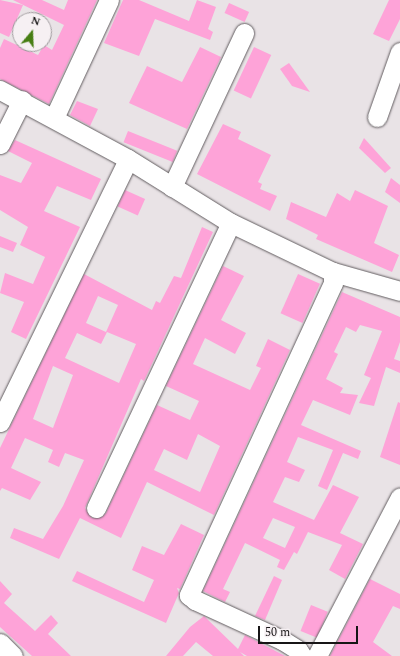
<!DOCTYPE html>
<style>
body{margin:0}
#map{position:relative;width:400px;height:656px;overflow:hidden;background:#e9e3e6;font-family:Spectral,serif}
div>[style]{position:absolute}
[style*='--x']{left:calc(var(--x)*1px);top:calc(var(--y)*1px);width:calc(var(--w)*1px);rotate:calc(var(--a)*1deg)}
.building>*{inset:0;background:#fea3d8;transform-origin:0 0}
.roads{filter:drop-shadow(0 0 1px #625d60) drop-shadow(0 0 1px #625d60)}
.minor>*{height:19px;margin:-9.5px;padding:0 9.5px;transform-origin:9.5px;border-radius:9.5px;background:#fff}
span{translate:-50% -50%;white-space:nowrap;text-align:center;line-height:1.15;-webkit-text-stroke:4px #f6f0f3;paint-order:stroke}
.north{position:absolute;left:12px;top:12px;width:40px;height:40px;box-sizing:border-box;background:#f6f0f3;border:1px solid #9d989b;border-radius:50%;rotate:19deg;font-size:11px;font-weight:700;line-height:16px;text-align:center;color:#171516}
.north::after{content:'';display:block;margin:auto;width:14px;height:18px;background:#477e14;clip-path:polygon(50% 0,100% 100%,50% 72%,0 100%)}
.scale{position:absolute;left:258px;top:626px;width:100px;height:18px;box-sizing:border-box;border:2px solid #171516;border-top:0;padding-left:5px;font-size:12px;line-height:14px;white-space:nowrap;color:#171516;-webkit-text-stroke:3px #f6f0f3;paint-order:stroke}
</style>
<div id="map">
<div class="building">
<div style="clip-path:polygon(0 0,23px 5px,9px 37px,0 33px)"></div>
<div style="clip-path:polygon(13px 0,42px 0,64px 10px,68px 0,97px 0,49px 104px,0 79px,0 48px,4px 39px,38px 55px,44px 45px,52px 50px,64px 25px)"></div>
<div style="clip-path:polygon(123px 0,139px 0,189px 21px,197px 0,216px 7px,208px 29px,213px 32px,210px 40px,155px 19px,139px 56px,104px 43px)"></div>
<div style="clip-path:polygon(389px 0,400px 0,400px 19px,389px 41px,373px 34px)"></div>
<div style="left:229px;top:3px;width:22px;height:11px;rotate:24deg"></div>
<div style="clip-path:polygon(200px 47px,221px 57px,187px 129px,129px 103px,147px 66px,182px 82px)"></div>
<div style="left:254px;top:47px;width:19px;height:48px;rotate:25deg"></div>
<div style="clip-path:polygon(289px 63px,310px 92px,292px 86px,280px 69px)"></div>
<div style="clip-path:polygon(77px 101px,98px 109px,90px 126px,70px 115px)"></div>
<div style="clip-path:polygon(223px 124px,241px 132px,238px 139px,271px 155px,258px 182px,262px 184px,260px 189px,277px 196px,270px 211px,197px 174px)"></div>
<div style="left:128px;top:131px;width:53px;height:12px;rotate:22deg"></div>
<div style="clip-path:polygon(364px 138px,391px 168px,385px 173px,359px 148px)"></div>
<div style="clip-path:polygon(15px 140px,101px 179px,91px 200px,57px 186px,44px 211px,80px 227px,26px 339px,11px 332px,24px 302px,0 293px,5px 273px,33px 284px,45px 257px,20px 245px,28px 227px,0 210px,0 175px,21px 183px,32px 163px,8px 151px)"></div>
<div style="clip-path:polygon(391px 178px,400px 185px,400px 203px,385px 192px)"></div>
<div style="left:125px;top:190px;width:22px;height:18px;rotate:24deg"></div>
<div style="clip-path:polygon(355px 190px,388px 206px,374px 243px,399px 255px,392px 272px,316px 239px,318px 235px,286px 219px,291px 202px,326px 217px,337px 193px,350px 201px)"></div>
<div style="clip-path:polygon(evenodd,202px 227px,213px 232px,144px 381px,141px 379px,85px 508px,92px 518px,102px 517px,106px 513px,157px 405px,190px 420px,199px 401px,166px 386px,223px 266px,244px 276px,221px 320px,246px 333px,235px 354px,205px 338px,193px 364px,250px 390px,261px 368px,256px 366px,268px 339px,290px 350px,214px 515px,147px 482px,121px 538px,80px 518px,59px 559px,10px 538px,14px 528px,43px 539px,63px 506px,84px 460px,65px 453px,59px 467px,48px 462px,53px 450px,25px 438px,11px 468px,41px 482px,30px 500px,2px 488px,0 491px,0 448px,84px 274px,152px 310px,156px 301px,160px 303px,174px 276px,181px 278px,202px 227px,98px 296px,118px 305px,106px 332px,86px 323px,98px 296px,202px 227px,107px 332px,136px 344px,119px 383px,65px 358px,77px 333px,101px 344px,107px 332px,202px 227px,53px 366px,73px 375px,53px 428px,33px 419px,53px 366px,202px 227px,198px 434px,220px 446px,200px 492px,154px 470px,164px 449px,187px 460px,198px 434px)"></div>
<div style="clip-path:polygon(0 236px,17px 243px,13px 252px,0 247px)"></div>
<div style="left:298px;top:274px;width:24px;height:43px;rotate:24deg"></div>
<div style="clip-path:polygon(evenodd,342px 292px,400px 317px,400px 342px,394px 359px,400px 361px,400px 373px,386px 367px,374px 406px,359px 403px,371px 378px,364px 375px,382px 331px,360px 325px,356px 332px,346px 327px,334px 352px,338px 354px,326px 379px,343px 388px,340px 393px,358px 395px,350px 415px,313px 400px,301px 425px,361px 451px,358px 459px,343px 453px,327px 490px,318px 486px,333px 450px,298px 437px,287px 462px,305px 470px,299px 482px,285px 477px,273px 502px,314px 520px,333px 485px,359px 497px,340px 533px,363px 544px,345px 579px,329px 570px,342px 545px,308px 532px,297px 554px,294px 552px,284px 570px,277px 567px,280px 560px,245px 543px,223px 589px,230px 592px,225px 602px,203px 591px,342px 292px,273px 518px,295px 527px,285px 548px,263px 538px,273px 518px)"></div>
<div style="clip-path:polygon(398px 402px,400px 403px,400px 465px,380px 457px)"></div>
<div style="clip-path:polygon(181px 524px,204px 535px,180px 589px,177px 588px,179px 593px,166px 623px,72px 581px,77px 571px,144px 602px,154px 580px,132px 570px,142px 546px,164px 555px)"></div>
<div style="clip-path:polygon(274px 576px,282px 580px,265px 620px,255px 616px)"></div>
<div style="clip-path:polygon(370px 579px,400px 594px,400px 609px,393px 606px,373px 642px,392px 656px,330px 656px)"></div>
<div style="clip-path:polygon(0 581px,12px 594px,4px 603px,35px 631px,51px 615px,58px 623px,48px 634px,71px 656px,32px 656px,0 627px)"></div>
<div style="left:311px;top:605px;width:18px;height:28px;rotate:22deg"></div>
<div style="clip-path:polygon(204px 616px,238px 649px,245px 635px,285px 656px,247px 656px,240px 652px,244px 656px,213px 656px,196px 642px,183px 656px,166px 656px,190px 627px)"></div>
</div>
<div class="roads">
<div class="minor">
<div style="--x:0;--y:90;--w:145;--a:28.3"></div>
<div style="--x:128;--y:159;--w:121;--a:31.9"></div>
<div style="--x:231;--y:223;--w:113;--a:25.7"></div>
<div style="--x:333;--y:272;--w:11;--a:90"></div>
<div style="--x:333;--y:283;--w:344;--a:114.8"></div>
<div style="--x:189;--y:595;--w:8;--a:40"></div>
<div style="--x:195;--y:600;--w:96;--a:24.7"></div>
<div style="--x:282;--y:640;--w:19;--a:32"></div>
<div style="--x:298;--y:650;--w:7;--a:56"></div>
<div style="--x:377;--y:117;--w:69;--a:-70.5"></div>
<div style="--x:54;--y:118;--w:130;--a:-65"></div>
<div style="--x:0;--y:144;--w:49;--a:-63.4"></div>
<div style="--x:172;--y:187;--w:170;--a:-64.9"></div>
<div style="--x:333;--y:272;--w:70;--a:15.8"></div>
<div style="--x:0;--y:422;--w:292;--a:-64"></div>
<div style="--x:96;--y:508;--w:315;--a:-64.7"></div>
<div style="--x:0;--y:643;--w:18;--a:45"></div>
<div style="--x:317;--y:656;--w:179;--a:-62.4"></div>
</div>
</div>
<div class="north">N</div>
<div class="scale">50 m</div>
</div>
